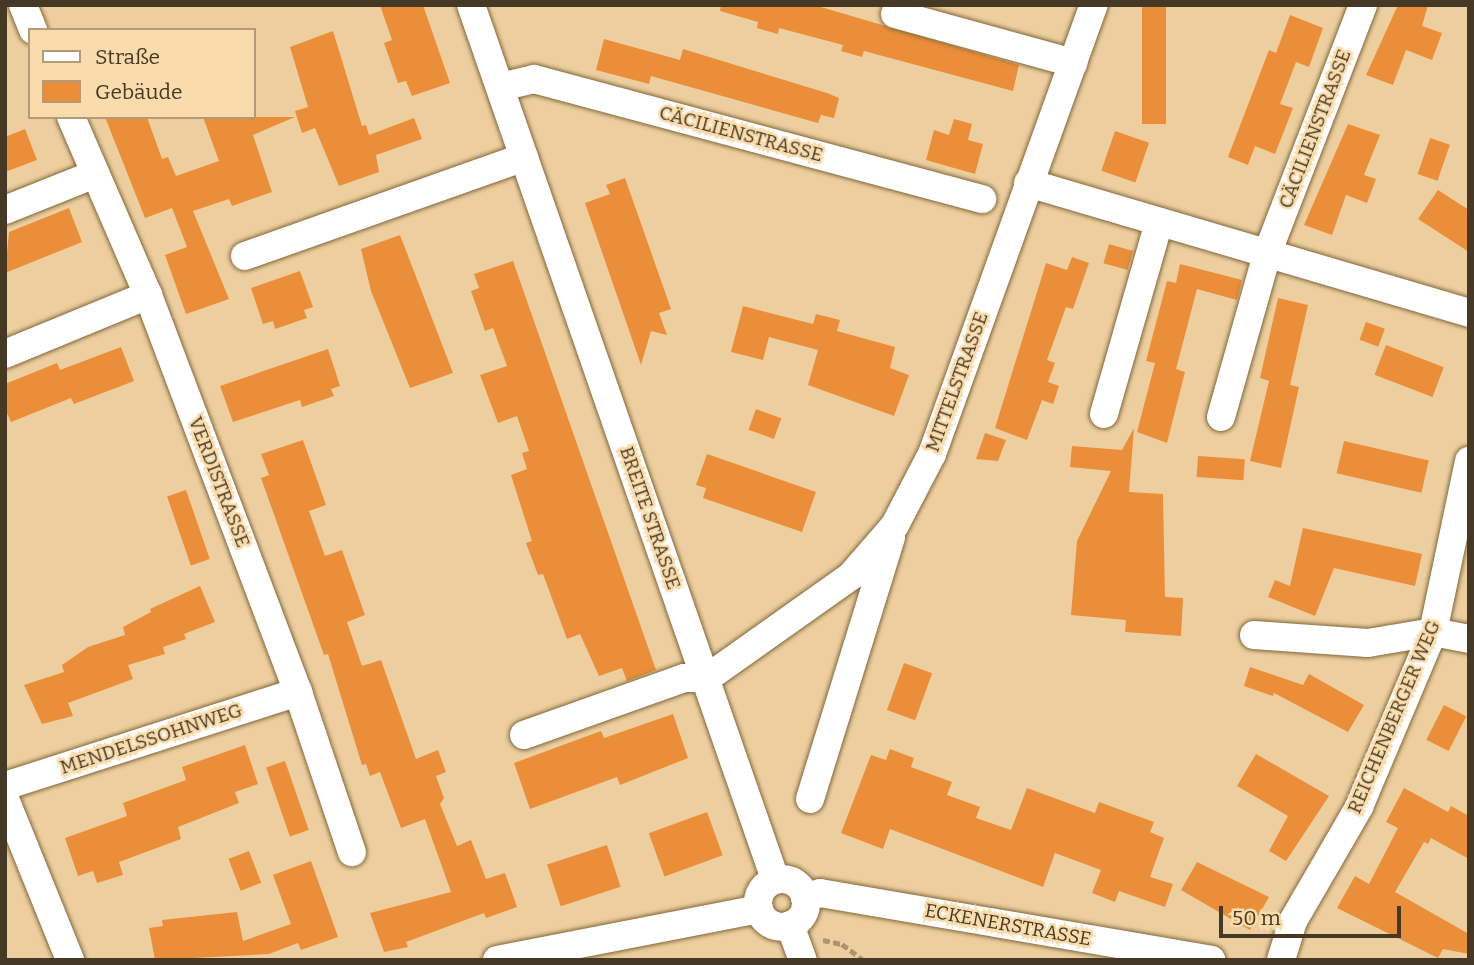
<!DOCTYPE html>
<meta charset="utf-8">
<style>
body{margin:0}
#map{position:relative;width:1474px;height:965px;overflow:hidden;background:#edcf9f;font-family:Bitter,serif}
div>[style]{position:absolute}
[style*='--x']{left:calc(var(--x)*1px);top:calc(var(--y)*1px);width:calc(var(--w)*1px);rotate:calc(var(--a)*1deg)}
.building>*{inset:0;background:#ea8e39;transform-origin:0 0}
.path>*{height:4.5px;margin-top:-2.25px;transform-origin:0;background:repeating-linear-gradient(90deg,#ab946f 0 7px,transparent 0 10.5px)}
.roads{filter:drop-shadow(0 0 2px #82673a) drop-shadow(0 0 2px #82673a)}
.minor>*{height:28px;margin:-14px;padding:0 14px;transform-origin:14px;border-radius:14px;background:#fff}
.minor>.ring{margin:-14px;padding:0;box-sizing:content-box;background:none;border:28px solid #fff;border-radius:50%}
span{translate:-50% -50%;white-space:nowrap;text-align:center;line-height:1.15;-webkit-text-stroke:5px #fadcac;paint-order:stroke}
.street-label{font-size:19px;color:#453926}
.frame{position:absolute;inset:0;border:7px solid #453926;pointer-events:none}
.legend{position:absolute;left:28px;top:28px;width:228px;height:91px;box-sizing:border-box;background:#fadcac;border:2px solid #b29b76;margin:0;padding:9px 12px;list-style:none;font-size:21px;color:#453926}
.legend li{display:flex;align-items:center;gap:14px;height:35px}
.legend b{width:35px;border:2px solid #b29b76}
.scale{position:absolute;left:1219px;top:906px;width:182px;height:32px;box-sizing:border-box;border:4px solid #453926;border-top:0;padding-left:9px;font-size:21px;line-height:24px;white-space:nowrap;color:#453926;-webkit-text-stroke:5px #fadcac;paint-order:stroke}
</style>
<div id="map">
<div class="building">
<div style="clip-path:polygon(380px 5px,423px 5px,450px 83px,412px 96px,406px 81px,398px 83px,384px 43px,392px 40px)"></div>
<div style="clip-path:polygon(721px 5px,814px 5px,1019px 65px,1013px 91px,864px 51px,862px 57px,841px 51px,843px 45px,779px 28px,778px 34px,757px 28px,758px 22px,720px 11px)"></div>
<div style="left:1142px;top:5px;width:24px;height:119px"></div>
<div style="clip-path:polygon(1398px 5px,1428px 5px,1422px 26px,1442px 33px,1432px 60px,1406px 50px,1393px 85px,1366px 75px)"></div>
<div style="clip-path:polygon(1290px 15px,1323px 28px,1309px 67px,1296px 62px,1280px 104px,1293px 108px,1275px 154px,1255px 146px,1248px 165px,1228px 157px,1269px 50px,1276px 53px)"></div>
<div style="clip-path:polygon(333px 31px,362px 126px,366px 125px,369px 135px,414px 118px,422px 139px,376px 155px,379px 172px,339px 186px,315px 128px,302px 133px,295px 111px,308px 107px,290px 47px)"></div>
<div style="clip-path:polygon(604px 39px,680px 60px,683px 49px,827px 93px,839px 98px,834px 118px,821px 115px,818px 123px,651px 76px,649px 84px,596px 70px)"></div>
<div style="clip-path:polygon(105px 117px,147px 117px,162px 159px,168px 157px,176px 176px,219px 161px,203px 117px,295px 117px,253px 135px,272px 192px,232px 206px,229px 199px,193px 211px,229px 299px,186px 314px,165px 255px,187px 247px,172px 208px,145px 218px)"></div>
<div style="clip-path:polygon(954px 119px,972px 124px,968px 140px,983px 144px,975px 174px,926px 160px,934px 130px,949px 135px)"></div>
<div style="clip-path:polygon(1348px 124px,1380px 135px,1364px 175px,1376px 179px,1367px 203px,1346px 195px,1332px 235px,1304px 225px)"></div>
<div style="clip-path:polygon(25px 129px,37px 160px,5px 172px,5px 137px)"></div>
<div style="left:1115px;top:131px;width:36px;height:42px;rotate:19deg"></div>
<div style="left:1430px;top:138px;width:21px;height:38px;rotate:19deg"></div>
<div style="clip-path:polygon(625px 178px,671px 309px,659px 313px,667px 335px,651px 331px,641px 365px,585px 203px,610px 194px,606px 185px)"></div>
<div style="clip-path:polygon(1438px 190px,1469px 210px,1469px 252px,1418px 219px)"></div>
<div style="clip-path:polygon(69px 208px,82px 242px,5px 273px,9px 232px)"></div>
<div style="clip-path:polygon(400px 235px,453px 373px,410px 388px,371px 291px,361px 249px)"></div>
<div style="left:1109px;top:244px;width:25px;height:20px;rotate:16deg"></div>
<div style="clip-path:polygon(1072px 257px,1089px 263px,1073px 309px,1066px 307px,1047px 360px,1055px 363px,1048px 382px,1059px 386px,1053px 404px,1042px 400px,1027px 440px,995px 428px,1046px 263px,1067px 270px)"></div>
<div style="clip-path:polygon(513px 261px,656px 670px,627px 681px,622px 668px,599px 676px,580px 634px,567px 639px,543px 574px,538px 575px,526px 543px,532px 541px,511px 475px,527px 469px,522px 453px,529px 451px,517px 416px,498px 423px,480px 375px,507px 366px,493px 328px,485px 331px,471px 291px,479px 288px,474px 274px)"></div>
<div style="clip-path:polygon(1180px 264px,1242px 280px,1237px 300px,1197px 289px,1176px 369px,1185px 372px,1167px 443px,1137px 432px,1155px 363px,1146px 361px,1167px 281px,1176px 283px)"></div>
<div style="clip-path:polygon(300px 271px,313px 307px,304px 310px,307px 318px,275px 329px,273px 321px,263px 324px,251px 288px)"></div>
<div style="clip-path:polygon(1278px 298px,1308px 305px,1290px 385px,1299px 387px,1281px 468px,1250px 461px,1269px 381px,1260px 378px)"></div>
<div style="clip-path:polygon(743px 306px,813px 324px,816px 314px,840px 320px,837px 331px,895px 347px,890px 368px,909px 375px,894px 416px,808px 385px,818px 350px,769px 337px,763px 360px,731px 352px)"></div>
<div style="left:1366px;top:322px;width:20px;height:19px;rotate:20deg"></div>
<div style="left:1386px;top:345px;width:62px;height:32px;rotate:21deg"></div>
<div style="clip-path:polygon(121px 347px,134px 381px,74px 404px,71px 398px,11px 422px,5px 409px,5px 384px,57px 363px,60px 370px)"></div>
<div style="clip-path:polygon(328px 349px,340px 386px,331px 389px,334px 396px,302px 407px,300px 400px,233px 422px,220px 386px)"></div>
<div style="left:756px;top:409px;width:27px;height:22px;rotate:20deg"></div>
<div style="clip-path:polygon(1134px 428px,1129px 492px,1163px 494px,1165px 597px,1183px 598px,1181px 636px,1125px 632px,1126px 620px,1071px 615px,1077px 541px,1111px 471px,1070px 467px,1072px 446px,1122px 450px)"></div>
<div style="clip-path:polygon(985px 433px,1006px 440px,998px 461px,976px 459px)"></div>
<div style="clip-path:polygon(303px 440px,326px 505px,309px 511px,325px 556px,342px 550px,365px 615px,347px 622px,362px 666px,381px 660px,416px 759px,438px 750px,446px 772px,436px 776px,444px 798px,440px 804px,457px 846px,471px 840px,486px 879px,505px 873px,517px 907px,486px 918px,484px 913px,406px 942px,408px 947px,384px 952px,370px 913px,451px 892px,425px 819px,401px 828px,380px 772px,370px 776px,366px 764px,362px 765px,328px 654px,324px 655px,261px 478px,269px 475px,261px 454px)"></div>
<div style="left:1344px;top:441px;width:87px;height:33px;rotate:13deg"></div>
<div style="clip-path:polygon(707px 454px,816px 492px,802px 532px,703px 498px,706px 488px,696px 485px)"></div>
<div style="left:1198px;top:456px;width:47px;height:21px;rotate:4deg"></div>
<div style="left:186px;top:490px;width:73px;height:20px;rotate:71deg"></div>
<div style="clip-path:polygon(1303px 528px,1422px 554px,1415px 586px,1334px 568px,1315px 616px,1268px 597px,1275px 580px,1290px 586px)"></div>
<div style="clip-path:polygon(200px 586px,215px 622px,184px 634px,186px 639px,163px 647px,165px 654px,128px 665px,133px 679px,68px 703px,73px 716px,42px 724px,24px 685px,64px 672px,62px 665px,88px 647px,125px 635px,123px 627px,151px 612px,150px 609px)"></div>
<div style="left:904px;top:663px;width:30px;height:50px;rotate:20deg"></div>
<div style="clip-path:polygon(1250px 667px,1303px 685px,1309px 674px,1364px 705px,1348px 732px,1274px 693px,1273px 696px,1244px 686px)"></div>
<div style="left:1444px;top:705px;width:25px;height:39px;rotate:27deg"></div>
<div style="clip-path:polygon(673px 714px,688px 758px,620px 785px,617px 777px,530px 809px,514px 763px,601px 731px,604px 738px)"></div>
<div style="clip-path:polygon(245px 745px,258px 784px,235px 792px,239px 803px,178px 827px,181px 839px,119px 862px,123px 875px,97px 883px,93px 871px,78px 876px,65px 838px,127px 816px,123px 803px,186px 780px,182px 767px)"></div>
<div style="clip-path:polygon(890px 749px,914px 758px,911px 767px,952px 782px,947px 795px,980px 807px,976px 818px,1011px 830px,1027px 788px,1095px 813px,1099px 802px,1154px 822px,1150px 832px,1164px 838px,1150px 877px,1173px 884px,1165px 907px,1119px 891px,1115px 902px,1092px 893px,1101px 870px,1055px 853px,1043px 887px,890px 829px,883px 849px,841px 833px,871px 755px,886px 760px)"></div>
<div style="clip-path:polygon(1256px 754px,1329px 796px,1286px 861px,1269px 851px,1288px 816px,1237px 786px)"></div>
<div style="left:285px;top:761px;width:73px;height:20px;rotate:71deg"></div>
<div style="clip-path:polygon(1404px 788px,1448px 812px,1451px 806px,1469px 816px,1469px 859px,1431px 838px,1428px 844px,1424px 842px,1395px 892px,1469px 934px,1469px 954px,1443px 949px,1438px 958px,1337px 908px,1355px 876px,1369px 884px,1398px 828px,1386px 822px)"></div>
<div style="left:707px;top:812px;width:46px;height:62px;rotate:70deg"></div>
<div style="left:607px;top:845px;width:44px;height:63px;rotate:72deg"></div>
<div style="left:249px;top:851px;width:34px;height:22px;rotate:69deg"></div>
<div style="clip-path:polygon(311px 861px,338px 937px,301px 950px,298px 943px,269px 954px,155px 960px,149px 928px,163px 926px,162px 920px,237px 912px,243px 941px,291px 924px,273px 875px)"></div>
<div style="clip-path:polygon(1197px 862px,1269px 897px,1250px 930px,1181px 890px)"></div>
</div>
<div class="path">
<div style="--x:823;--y:940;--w:19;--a:12"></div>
<div style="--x:842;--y:944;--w:26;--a:37"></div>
</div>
<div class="roads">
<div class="minor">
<div style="--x:23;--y:5;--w:27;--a:68"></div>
<div style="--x:471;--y:5;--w:925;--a:70.82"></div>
<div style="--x:895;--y:14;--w:185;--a:15.4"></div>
<div style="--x:500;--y:87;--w:35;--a:-13"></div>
<div style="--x:534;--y:79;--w:464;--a:15"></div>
<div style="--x:71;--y:117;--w:194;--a:66.6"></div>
<div style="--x:148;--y:295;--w:424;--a:69.3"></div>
<div style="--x:298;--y:692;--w:169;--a:71.4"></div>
<div style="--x:1028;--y:183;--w:460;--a:16.4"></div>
<div style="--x:5;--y:210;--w:97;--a:-21.8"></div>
<div style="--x:245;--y:256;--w:296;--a:-19.5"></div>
<div style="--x:5;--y:354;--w:155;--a:-22.4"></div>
<div style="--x:1104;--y:414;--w:200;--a:-74"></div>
<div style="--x:1221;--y:417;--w:169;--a:-74.2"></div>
<div style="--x:1267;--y:254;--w:267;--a:-68.9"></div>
<div style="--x:1254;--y:635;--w:114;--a:4"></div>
<div style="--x:1368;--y:643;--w:66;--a:-9.6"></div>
<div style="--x:1433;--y:632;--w:37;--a:11"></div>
<div style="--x:524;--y:735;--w:170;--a:-19.6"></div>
<div style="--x:684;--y:678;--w:23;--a:0"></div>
<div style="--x:707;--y:678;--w:176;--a:-35.3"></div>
<div style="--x:851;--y:576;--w:67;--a:-49.2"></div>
<div style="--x:895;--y:525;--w:80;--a:-62.5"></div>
<div style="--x:932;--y:454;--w:477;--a:-70.2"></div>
<div style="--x:5;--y:786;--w:308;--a:-17.8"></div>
<div style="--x:5;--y:799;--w:174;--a:68"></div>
<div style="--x:810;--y:799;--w:274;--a:-72.8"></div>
<div class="ring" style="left:758px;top:879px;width:20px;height:20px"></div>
<div style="--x:805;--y:898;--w:16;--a:-18"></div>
<div style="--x:820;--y:893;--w:397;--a:9.7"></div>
<div style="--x:790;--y:925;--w:37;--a:70"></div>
<div style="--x:497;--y:960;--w:267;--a:-11"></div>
<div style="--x:1281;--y:960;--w:41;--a:-72.9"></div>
<div style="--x:1293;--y:921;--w:132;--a:-59.9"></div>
<div style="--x:1359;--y:807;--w:190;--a:-67.1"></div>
<div style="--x:1433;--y:632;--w:175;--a:-78.1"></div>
</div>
</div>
<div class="street-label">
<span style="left:1315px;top:129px;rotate:-69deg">CÄCILIENSTRASSE</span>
<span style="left:741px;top:134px;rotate:15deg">CÄCILIENSTRASSE</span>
<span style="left:957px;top:382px;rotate:-70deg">MITTELSTRASSE</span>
<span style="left:219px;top:482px;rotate:69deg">VERDISTRASSE</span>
<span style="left:650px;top:518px;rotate:71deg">BREITE STRASSE</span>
<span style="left:1394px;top:717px;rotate:-67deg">REICHENBERGER WEG</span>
<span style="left:151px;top:739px;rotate:-18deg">MENDELSSOHNWEG</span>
<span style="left:1008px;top:925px;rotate:10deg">ECKENERSTRASSE</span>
</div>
<div class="frame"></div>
<ul class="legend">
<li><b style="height:9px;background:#fff"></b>Straße</li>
<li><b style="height:19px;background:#ea8e39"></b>Gebäude</li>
</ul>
<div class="scale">50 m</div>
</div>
